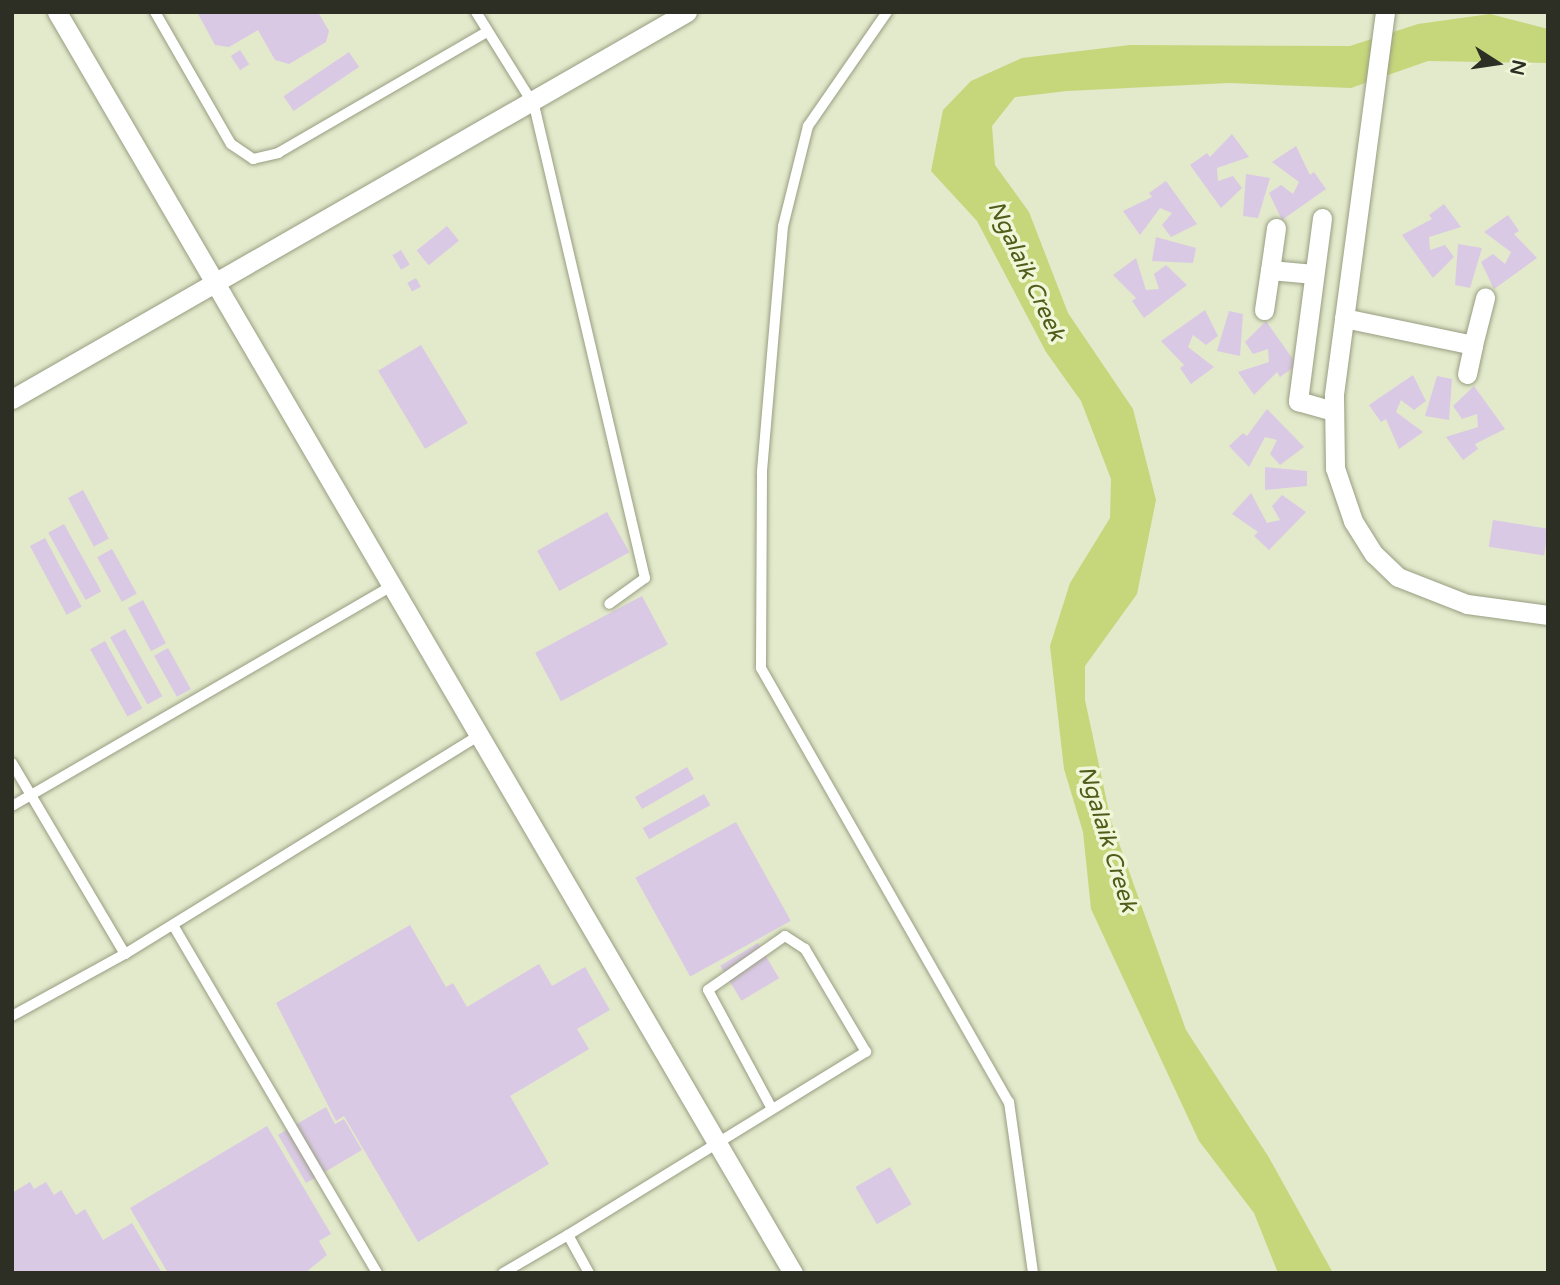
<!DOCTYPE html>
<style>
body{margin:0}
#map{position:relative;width:1560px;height:1285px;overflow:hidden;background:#e3e9cb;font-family:"Varela Round",sans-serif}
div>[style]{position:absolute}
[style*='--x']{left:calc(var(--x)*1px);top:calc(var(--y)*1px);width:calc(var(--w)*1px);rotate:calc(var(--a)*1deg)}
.water>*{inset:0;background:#c6d67b}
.building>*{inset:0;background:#dac9e4;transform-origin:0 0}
.roads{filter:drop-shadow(0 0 2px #989e82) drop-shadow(0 0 2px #989e82)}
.lane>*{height:10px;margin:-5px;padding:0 5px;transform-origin:5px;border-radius:5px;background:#fff}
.street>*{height:19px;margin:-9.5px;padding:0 9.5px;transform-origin:9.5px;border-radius:9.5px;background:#fff}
span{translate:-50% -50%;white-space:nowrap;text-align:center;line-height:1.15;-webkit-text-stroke:7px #f0f7d8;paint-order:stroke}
.water-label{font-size:23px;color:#515b1a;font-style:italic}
.frame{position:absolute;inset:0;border:14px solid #2d2f24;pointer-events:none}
.north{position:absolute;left:1462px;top:28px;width:70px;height:70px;-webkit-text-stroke:5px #f0f7d8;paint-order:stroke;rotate:102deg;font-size:19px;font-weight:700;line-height:28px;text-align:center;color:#2d2f24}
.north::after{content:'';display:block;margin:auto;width:24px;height:32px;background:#2d2f24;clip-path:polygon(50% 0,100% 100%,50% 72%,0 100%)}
</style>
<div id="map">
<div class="water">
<div style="clip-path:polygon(1490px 14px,1548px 29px,1548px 63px,1428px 61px,1351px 88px,1229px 83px,1067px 91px,1015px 97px,992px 126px,995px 165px,1029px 212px,1068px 313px,1133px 409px,1156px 500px,1137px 594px,1085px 666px,1085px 700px,1111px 821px,1186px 1030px,1268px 1156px,1333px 1273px,1278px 1273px,1254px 1213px,1199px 1141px,1091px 909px,1083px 832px,1064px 769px,1050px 646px,1070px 583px,1110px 518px,1111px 479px,1081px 401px,1046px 352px,977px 221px,931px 171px,943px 110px,971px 81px,1022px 58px,1130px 45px,1350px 46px,1418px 24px)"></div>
</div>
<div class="building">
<div style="clip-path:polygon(197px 12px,318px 12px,329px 31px,326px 42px,289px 64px,275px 60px,258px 30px,229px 47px,215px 45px)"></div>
<div style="left:240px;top:50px;width:17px;height:11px;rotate:57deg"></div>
<div style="left:349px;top:52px;width:18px;height:79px;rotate:56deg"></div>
<div style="clip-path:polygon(1232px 134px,1249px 157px,1217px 168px,1218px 181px,1233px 176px,1242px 188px,1221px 208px,1190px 165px,1207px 153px,1210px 157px)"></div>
<div style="clip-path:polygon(1296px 146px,1310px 175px,1314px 172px,1326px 189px,1282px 220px,1269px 193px,1281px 185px,1293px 194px,1299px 182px,1272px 162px)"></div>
<div style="clip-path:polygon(1246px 174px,1270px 178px,1258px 218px,1243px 216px)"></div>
<div style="clip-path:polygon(1166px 181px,1197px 224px,1171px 237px,1162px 225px,1172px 213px,1160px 208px,1140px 235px,1123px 211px,1152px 197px,1149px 193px)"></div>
<div style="clip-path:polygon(1444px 204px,1461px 227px,1429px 237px,1430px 250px,1445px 245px,1454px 257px,1433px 278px,1402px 235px,1432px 219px,1429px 215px)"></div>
<div style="clip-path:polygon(1508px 215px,1519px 231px,1514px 234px,1537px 258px,1494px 289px,1481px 262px,1493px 254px,1505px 264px,1511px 252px,1484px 232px)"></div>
<div style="left:447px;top:226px;width:19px;height:39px;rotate:51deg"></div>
<div style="clip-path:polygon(1156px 237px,1196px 248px,1193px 263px,1152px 261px)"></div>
<div style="clip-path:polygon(1458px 244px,1482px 248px,1470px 288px,1455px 285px)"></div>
<div style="left:401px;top:250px;width:17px;height:10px;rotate:59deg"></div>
<div style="clip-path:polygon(1136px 258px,1146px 290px,1159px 289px,1154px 274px,1166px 265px,1187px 285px,1144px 318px,1132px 301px,1136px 298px,1113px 275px)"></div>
<div style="left:416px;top:278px;width:10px;height:10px;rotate:61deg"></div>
<div style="clip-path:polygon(1205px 310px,1218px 336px,1206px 345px,1193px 335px,1188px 347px,1214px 367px,1191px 384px,1180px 368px,1184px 365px,1161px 341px)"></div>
<div style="clip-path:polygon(1229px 311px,1243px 314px,1240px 356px,1217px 351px)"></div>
<div style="clip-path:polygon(1266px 321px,1297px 365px,1280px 377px,1277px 372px,1254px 395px,1238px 372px,1269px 362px,1268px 349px,1253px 354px,1245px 342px)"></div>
<div style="left:421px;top:345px;width:91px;height:50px;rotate:59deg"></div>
<div style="clip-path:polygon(1413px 375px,1426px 401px,1414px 410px,1401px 400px,1396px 412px,1423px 432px,1399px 449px,1386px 419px,1381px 422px,1369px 405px)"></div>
<div style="clip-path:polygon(1437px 376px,1452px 379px,1449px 420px,1425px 416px)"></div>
<div style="clip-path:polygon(1474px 386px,1505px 429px,1475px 444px,1478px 449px,1463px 460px,1446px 437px,1478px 427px,1477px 414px,1462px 419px,1453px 406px)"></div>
<div style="clip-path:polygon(1267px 409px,1304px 447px,1280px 465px,1270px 454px,1277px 440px,1265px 437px,1249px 467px,1229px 446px,1243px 433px,1247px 436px)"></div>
<div style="clip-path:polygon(1265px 467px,1307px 471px,1307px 486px,1265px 490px)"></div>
<div style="left:83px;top:490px;width:55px;height:17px;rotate:62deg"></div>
<div style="clip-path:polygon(1251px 493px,1267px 523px,1280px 520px,1272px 506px,1282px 495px,1306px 512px,1269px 550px,1254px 536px,1258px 532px,1232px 514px)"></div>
<div style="left:607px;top:512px;width:46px;height:80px;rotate:61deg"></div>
<div style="left:1493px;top:520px;width:56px;height:27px;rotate:9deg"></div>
<div style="left:64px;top:524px;width:77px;height:18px;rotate:61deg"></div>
<div style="left:45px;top:538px;width:78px;height:17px;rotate:62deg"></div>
<div style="left:112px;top:549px;width:51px;height:17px;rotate:61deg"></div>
<div style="left:642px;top:596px;width:55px;height:121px;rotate:62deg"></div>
<div style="left:143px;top:600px;width:49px;height:17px;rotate:62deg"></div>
<div style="left:125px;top:629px;width:77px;height:17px;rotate:61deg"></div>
<div style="left:105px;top:641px;width:77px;height:17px;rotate:61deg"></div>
<div style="left:168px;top:648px;width:47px;height:16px;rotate:61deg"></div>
<div style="left:687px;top:767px;width:14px;height:60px;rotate:60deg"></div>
<div style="left:704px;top:794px;width:13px;height:70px;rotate:61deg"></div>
<div style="left:736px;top:822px;width:113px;height:115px;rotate:61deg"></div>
<div style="clip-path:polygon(410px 925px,446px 987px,453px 983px,467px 1007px,539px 964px,552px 986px,585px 967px,610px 1010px,577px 1029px,589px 1049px,510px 1096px,549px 1164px,418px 1242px,344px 1116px,336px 1121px,276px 1003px)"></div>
<div style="left:758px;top:943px;width:41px;height:44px;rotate:59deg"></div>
<div style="clip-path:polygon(326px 1107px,335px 1124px,344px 1119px,362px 1150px,306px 1183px,278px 1135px)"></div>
<div style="clip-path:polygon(267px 1126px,331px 1234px,319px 1241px,327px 1255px,305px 1273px,168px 1273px,130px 1208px)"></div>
<div style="left:890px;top:1167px;width:43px;height:40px;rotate:60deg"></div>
<div style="clip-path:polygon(30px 1182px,34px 1189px,46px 1182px,54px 1195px,61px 1190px,76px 1215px,85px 1209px,103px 1240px,132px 1223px,162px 1273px,12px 1273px,12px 1193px)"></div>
</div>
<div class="roads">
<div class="lane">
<div style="--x:155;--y:12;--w:152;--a:60.1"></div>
<div style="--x:231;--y:144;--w:27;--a:34"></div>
<div style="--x:253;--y:159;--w:26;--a:-13"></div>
<div style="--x:278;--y:153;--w:241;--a:-30.1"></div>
<div style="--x:476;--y:12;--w:110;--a:58.1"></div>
<div style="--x:534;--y:105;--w:486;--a:76.8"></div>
<div style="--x:645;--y:578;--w:44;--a:144.2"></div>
<div style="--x:887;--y:12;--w:139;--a:124.7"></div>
<div style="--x:808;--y:126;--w:103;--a:104"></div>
<div style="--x:783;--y:226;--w:248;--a:94.9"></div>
<div style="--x:762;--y:473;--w:195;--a:90.3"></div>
<div style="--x:761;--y:668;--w:500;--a:60.3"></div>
<div style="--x:1009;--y:1102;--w:173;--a:82"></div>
<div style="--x:12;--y:763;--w:222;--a:59.4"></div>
<div style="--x:125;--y:954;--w:417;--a:-31.7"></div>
<div style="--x:12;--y:806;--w:439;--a:-30.1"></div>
<div style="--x:173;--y:925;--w:403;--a:59.6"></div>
<div style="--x:12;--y:1016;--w:129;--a:-28.8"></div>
<div style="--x:568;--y:1235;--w:43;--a:61.1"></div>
<div style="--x:503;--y:1273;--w:75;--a:-30.3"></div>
<div style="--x:568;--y:1235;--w:350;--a:-31.6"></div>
<div style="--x:866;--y:1052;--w:120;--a:-120.6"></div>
<div style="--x:805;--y:949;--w:24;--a:-147"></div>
<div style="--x:785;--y:936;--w:94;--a:145"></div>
<div style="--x:708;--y:990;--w:135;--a:61.7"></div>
</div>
<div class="street">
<div style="--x:57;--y:12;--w:1460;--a:59.73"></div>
<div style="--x:1385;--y:12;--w:387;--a:97.6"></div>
<div style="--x:1334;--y:396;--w:72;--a:89.2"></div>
<div style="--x:1335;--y:468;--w:56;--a:71.2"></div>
<div style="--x:1353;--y:521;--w:39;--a:58"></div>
<div style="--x:1374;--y:554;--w:33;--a:44"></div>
<div style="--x:1398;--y:577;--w:74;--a:21.4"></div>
<div style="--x:1467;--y:604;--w:82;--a:7.7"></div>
<div style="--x:1322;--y:218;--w:185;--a:97.5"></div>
<div style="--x:1298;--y:401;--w:37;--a:16"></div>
<div style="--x:1276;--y:228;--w:42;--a:98.1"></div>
<div style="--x:1270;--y:270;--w:44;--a:5.2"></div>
<div style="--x:1264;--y:310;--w:40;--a:-81.5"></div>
<div style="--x:1344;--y:318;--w:132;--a:11.8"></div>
<div style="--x:1473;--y:345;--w:49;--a:-75.7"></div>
<div style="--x:1467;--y:374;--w:30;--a:-78"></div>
<div style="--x:12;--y:399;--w:778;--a:-29.83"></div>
</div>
</div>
<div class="water-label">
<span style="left:1026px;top:271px;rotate:65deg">Ngalaik Creek</span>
<span style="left:1107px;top:839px;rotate:73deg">Ngalaik Creek</span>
</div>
<div class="frame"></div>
<div class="north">N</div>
</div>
